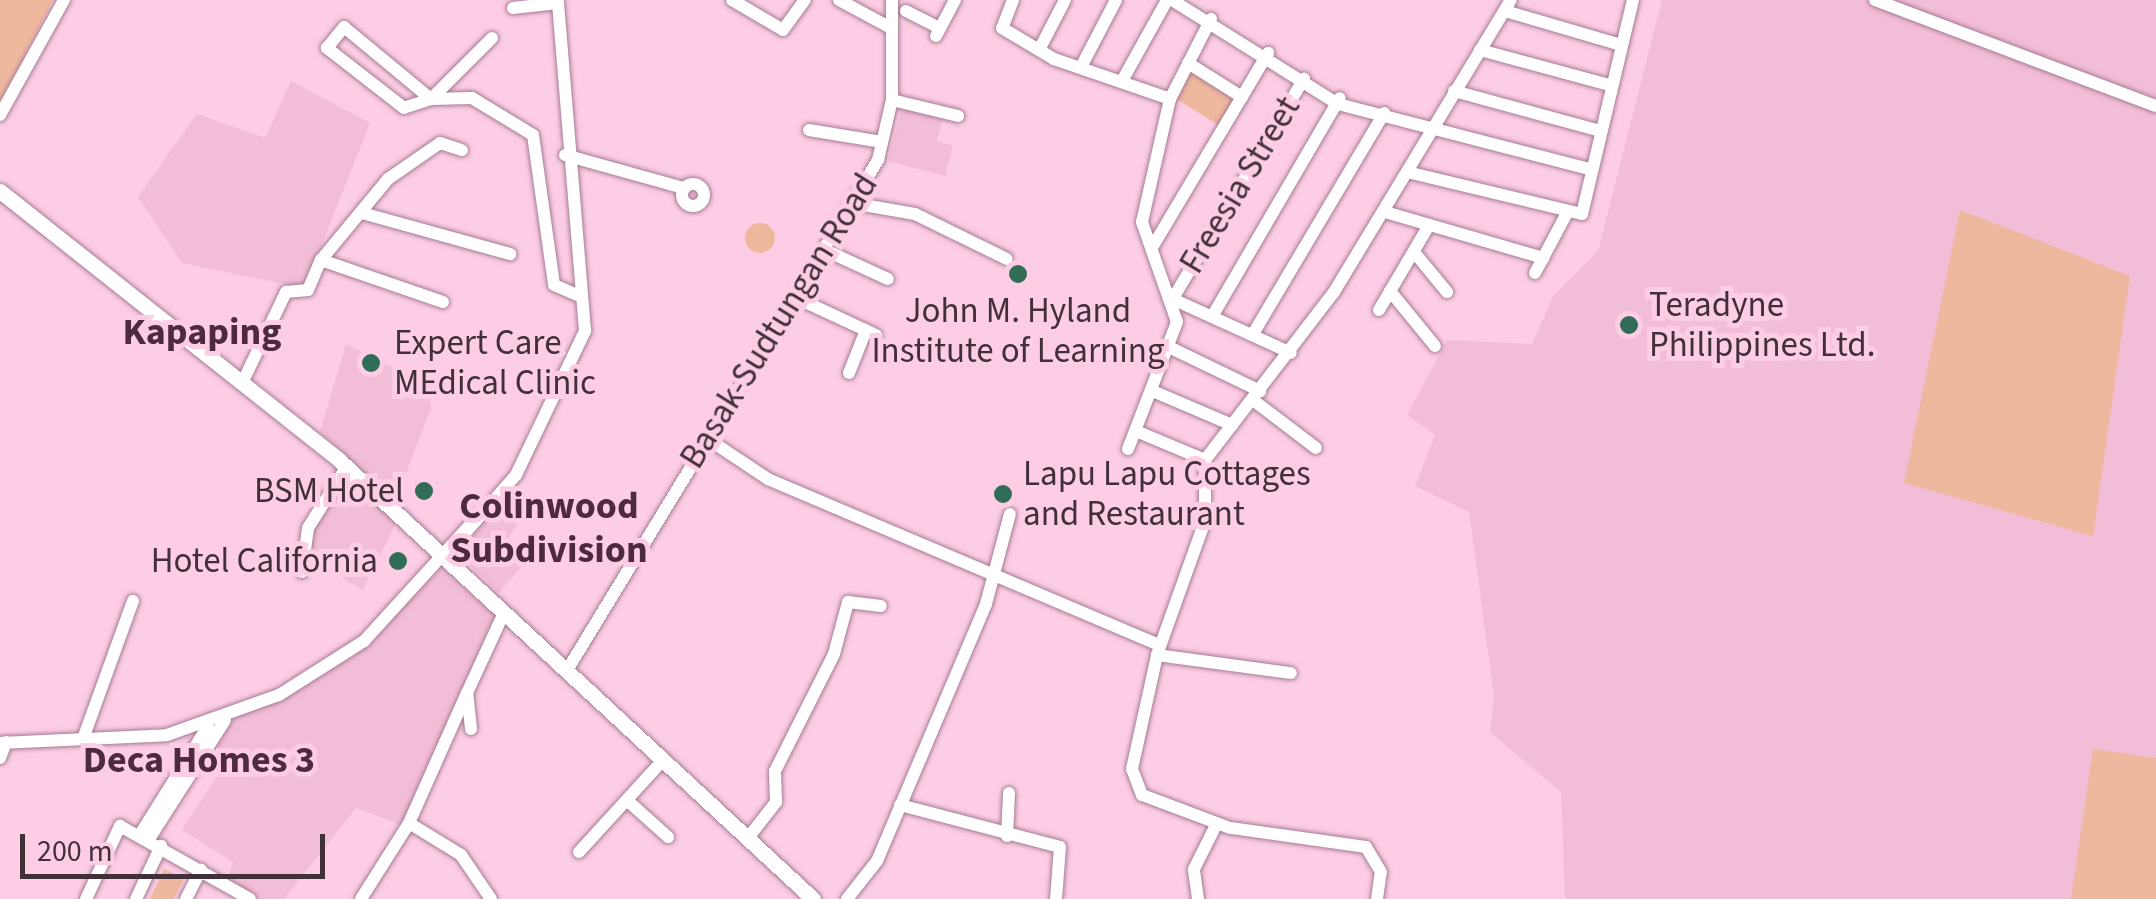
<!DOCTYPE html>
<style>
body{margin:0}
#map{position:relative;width:2156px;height:899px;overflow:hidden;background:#fccde5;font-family:"Source Sans 3",sans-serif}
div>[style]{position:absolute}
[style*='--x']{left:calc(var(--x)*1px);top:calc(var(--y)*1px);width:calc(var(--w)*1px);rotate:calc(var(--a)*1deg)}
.built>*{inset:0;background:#f2bdd7}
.green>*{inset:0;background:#eeb89e;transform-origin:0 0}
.round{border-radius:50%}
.roads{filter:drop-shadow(0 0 2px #a67c92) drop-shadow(0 0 2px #a67c92)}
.minor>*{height:12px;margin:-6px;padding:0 6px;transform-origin:6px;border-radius:6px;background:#fff}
.minor>.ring{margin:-6px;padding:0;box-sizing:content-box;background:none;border:12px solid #fff;border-radius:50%}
.major>*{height:15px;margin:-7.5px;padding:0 7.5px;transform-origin:7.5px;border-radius:7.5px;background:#fff}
.dots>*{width:28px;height:28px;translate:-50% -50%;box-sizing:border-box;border:5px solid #fccde5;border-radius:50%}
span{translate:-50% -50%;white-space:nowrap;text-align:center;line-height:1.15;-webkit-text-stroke:10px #fccde5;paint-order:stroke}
.street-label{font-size:35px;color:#412f39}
.poi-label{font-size:35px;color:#412f39}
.left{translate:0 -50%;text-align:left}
.right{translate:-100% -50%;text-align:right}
.neighbourhood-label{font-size:38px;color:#4e2a3e;font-weight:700}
.scale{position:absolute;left:20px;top:834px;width:305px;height:45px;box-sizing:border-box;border:5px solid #412f39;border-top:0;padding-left:12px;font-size:30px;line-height:35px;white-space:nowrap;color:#412f39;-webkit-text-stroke:8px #fccde5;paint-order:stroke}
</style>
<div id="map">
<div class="built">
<div style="clip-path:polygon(1662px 0,2156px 0,2156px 899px,1565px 899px,1561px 792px,1490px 732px,1494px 696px,1469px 512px,1415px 486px,1435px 435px,1407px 415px,1447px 340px,1532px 344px,1553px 296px,1598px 251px)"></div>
<div style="clip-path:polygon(291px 81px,370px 123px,304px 288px,182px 263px,138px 197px,197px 114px,265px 138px)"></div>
<div style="clip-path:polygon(902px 107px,943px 117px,937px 141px,953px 146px,945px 176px,888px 161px)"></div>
<div style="clip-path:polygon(346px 344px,429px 386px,431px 408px,395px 502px,320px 432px)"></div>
<div style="clip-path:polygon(349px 478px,397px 521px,363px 590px,308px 558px,311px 532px)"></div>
<div style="clip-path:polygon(498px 506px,518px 524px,507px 539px,528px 559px,499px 593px,458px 554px)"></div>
<div style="clip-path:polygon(442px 568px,494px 616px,402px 825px,356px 808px,284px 899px,260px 899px,227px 880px,233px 862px,182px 830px,228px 759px,196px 737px,352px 657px)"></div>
</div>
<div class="green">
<div style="clip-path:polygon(0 0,53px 0,0 103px)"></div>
<div style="left:1190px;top:72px;width:53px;height:30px;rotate:32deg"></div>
<div style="clip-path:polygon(1960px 210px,2130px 276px,2093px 536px,1904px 483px)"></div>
<div class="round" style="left:745px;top:223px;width:30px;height:30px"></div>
<div style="clip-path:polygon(2093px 749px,2156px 758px,2156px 899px,2071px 899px)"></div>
<div style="clip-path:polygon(164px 869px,184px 878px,174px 899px,150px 899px)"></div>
</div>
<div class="roads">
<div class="minor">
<div style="--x:732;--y:0;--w:59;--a:30.5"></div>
<div style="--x:783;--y:30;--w:37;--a:-54"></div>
<div style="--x:839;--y:0;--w:59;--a:28.3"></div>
<div style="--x:1013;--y:0;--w:30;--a:111"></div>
<div style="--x:1002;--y:28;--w:61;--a:30.8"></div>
<div style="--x:1054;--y:59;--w:123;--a:19"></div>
<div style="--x:1172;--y:0;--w:196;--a:32.1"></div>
<div style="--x:1338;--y:104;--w:259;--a:14.5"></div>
<div style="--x:1875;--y:0;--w:300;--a:20.7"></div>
<div style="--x:513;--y:8;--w:45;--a:-6.3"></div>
<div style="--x:906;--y:11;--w:38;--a:27"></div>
<div style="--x:1505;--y:11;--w:121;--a:16.3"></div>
<div style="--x:936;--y:36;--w:41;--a:-62.2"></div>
<div style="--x:492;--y:38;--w:86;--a:135"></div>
<div style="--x:431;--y:99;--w:28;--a:162"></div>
<div style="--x:404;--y:108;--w:98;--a:-142.1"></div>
<div style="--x:327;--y:48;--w:27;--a:-51"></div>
<div style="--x:344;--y:27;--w:113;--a:39.6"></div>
<div style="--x:431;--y:99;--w:41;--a:-1.4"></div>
<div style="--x:472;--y:98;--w:71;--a:31.2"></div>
<div style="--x:533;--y:135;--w:151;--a:82"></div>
<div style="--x:554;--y:285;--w:26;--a:23"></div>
<div style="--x:1039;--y:50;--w:56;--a:-62.5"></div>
<div style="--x:1480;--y:50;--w:135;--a:15.1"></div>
<div style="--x:1188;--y:63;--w:64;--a:32.2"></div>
<div style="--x:1081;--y:67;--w:76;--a:-62.4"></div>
<div style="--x:1122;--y:81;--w:93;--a:-60.9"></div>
<div style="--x:1454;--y:91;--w:148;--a:15.3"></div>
<div style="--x:892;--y:100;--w:68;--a:13.6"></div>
<div style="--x:0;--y:115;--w:132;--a:-60.9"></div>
<div style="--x:809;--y:130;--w:74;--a:9.3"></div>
<div style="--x:565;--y:155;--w:123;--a:15.6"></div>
<div style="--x:1407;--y:172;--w:180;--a:13.5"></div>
<div style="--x:1582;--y:214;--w:220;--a:-76.6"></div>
<div class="ring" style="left:682px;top:184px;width:10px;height:10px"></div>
<div style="--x:852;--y:203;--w:64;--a:9.9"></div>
<div style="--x:915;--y:214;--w:102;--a:26.1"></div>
<div style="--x:1385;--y:212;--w:165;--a:16.2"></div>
<div style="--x:362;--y:213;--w:154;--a:15.5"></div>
<div style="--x:1153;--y:246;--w:225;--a:-59.2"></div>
<div style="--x:827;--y:251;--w:67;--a:24.7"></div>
<div style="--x:1414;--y:252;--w:52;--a:50.5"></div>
<div style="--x:321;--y:260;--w:129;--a:19"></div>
<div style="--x:1535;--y:273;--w:70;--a:-62"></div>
<div style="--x:1390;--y:291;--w:71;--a:50.7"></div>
<div style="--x:1175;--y:295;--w:252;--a:-59.2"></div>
<div style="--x:801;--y:300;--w:83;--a:25"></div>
<div style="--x:1177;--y:301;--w:125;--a:24.5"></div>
<div style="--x:1379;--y:310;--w:99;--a:-59.5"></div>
<div style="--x:1213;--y:315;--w:251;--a:-59.7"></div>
<div style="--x:1253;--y:334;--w:257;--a:-59.3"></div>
<div style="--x:1173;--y:349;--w:97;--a:25.8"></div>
<div style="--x:849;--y:373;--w:46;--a:-68.4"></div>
<div style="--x:244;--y:379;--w:97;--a:-64.2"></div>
<div style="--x:286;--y:292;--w:22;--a:-5"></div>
<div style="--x:308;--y:290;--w:33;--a:-67"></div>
<div style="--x:321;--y:260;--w:105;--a:-50.4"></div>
<div style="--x:388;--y:179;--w:63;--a:-34.7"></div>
<div style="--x:440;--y:143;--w:23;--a:18"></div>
<div style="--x:1155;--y:392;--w:84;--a:23.2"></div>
<div style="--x:1253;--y:400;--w:79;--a:37.3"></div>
<div style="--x:1136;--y:431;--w:75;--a:22.8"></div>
<div style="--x:708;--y:439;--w:72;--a:33.7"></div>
<div style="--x:768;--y:479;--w:426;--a:23"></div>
<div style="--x:1128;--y:449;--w:136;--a:-68.9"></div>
<div style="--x:1177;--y:322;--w:106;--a:-109.3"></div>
<div style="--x:1142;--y:222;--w:126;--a:-77.2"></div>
<div style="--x:1170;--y:99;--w:90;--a:-62.9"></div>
<div style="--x:458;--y:541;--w:88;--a:-48.7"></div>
<div style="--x:516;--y:475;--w:160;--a:-64.4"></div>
<div style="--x:585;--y:331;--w:332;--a:-94.7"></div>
<div style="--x:302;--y:572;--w:44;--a:-82.2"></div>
<div style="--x:308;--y:528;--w:73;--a:-57.8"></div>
<div style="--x:1157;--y:655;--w:135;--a:7.7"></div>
<div style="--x:566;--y:672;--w:600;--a:-58.64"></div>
<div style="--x:878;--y:160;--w:62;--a:-76.9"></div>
<div style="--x:892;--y:100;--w:100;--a:-90"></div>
<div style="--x:471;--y:729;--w:36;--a:-96"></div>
<div style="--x:467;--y:693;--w:81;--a:-65.3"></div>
<div style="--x:83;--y:739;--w:147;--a:-70.1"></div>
<div style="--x:0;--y:743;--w:167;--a:-2.7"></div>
<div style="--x:167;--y:735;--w:119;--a:-19.7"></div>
<div style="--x:279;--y:695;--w:101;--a:-32.4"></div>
<div style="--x:364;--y:641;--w:172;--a:-47.6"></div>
<div style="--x:0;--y:758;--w:17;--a:-69"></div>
<div style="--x:628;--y:801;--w:54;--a:42"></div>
<div style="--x:900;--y:805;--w:165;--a:14.7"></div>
<div style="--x:1060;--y:847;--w:52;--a:94.4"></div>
<div style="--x:409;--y:823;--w:61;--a:31.6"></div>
<div style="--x:461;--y:855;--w:53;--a:55.7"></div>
<div style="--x:141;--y:833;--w:126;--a:-57.9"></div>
<div style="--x:1007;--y:836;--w:43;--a:-87.3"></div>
<div style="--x:748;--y:838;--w:46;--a:-52.1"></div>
<div style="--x:776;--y:802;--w:31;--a:-92"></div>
<div style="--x:775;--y:771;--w:131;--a:-63.2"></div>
<div style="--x:834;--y:654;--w:54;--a:-74.9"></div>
<div style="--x:848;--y:602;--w:33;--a:7"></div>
<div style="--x:149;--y:839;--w:141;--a:-57.4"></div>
<div style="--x:579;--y:852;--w:125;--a:-47.6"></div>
<div style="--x:86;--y:899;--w:81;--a:-65"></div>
<div style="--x:120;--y:826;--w:149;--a:29.3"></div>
<div style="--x:136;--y:899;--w:59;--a:-64.7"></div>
<div style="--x:186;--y:899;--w:33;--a:-63"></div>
<div style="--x:361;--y:899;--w:90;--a:-57.7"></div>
<div style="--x:409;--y:823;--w:142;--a:-66"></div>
<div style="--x:847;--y:899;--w:48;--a:-51.7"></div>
<div style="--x:877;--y:861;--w:279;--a:-67"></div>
<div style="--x:986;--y:604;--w:93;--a:-75.1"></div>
<div style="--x:1198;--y:899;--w:30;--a:-98"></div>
<div style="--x:1194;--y:869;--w:51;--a:-63.4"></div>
<div style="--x:1377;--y:899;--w:27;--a:-82"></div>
<div style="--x:1381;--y:872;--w:29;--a:-121"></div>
<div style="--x:1366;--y:847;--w:137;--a:-172"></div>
<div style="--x:1230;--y:828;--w:94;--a:-159.4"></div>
<div style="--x:1142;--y:795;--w:28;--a:-111"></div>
<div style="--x:1132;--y:769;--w:117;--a:-77.6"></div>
<div style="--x:1157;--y:655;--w:142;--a:-70.3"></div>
<div style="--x:1205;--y:521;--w:61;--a:-90"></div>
<div style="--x:1205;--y:460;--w:212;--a:-52.5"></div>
<div style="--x:1334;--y:292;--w:341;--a:-58.8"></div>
</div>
<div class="major">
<div style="--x:0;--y:191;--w:433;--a:38.4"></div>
<div style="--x:339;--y:460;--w:646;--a:42.8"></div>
</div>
</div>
<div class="dots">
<div style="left:1018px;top:274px;background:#316c56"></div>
<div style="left:1629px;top:325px;background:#316c56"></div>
<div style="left:371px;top:363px;background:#316c56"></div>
<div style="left:424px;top:491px;background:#316c56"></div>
<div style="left:1003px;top:494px;background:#316c56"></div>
<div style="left:398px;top:561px;background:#316c56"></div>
</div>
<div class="street-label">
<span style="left:1240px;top:185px;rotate:-59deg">Freesia Street</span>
<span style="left:779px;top:321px;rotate:-58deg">Basak-Sudtungan Road</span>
</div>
<div class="poi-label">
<span class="left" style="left:1649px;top:325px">Teradyne<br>Philippines Ltd.</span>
<span style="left:1018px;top:331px">John M. Hyland<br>Institute of Learning</span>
<span class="left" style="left:394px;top:363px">Expert Care<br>MEdical Clinic</span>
<span class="left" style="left:1023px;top:494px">Lapu Lapu Cottages<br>and Restaurant</span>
<span class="right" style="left:404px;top:491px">BSM Hotel</span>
<span class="right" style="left:378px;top:561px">Hotel California</span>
</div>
<div class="neighbourhood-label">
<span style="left:202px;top:333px">Kapaping</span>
<span style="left:549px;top:529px">Colinwood<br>Subdivision</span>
<span style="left:199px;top:761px">Deca Homes 3</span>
</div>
<div class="scale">200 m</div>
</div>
